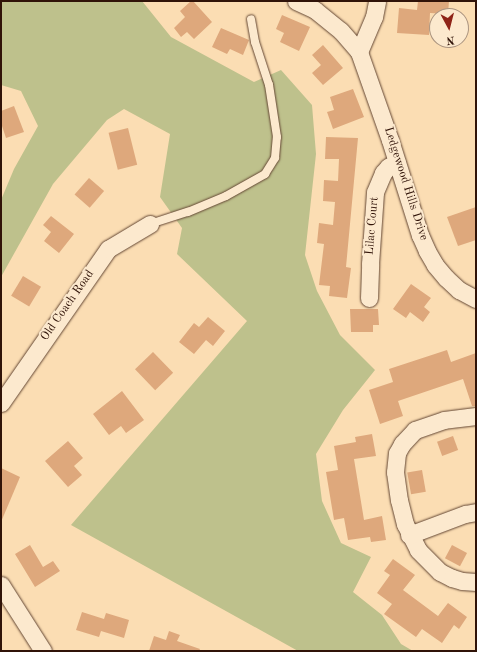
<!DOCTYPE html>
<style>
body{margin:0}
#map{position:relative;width:477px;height:652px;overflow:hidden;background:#fbddb3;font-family:"Old Standard TT",serif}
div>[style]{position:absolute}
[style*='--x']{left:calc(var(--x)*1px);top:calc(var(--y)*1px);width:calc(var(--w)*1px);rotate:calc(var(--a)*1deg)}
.green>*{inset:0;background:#bec18c}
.building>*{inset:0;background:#dea87c;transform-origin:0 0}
.roads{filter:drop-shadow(0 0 1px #634633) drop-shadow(0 0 1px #634633)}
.service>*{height:8px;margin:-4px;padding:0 4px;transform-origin:4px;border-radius:4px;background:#fce9ce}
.minor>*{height:17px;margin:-8.5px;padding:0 8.5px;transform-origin:8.5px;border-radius:8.5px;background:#fce9ce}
span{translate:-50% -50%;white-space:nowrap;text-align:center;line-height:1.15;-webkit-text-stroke:4px #fce9ce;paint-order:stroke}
.street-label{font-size:12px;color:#301308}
.frame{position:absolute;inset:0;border:2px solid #301308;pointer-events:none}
.north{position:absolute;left:429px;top:8px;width:40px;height:40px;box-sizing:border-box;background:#fce9ce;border:1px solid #aa937f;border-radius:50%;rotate:173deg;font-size:11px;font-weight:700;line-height:16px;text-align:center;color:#301308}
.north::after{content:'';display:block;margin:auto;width:14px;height:18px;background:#8f2418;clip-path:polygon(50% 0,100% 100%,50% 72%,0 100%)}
</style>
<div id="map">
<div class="green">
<div style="clip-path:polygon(1px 1px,142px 1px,171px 37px,254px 82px,281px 70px,312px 105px,316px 154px,305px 255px,317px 291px,340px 335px,375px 370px,343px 410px,316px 454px,322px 501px,341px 543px,371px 557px,353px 592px,382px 615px,401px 644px,413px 651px,298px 651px,71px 525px,247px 321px,177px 254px,182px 228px,160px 197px,170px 134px,124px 109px,107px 120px,53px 184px,1px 277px,1px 200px,14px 169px,38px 126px,21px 91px,1px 85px)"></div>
</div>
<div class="building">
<div style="clip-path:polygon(191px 1px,193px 1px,212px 22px,194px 39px,187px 32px,181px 37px,174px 28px,185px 17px,180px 11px)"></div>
<div style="clip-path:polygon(418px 1px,449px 1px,448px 14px,430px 13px,429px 35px,397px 33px,399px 8px,417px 10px)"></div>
<div style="clip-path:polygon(282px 15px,310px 27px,299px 51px,280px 42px,284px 33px,276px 29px)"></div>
<div style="clip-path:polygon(221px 28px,249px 40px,243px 55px,230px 49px,227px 54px,212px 47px)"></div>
<div style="clip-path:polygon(323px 45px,343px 68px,323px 85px,312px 73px,321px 65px,312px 55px)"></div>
<div style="clip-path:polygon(353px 89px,364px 117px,333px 129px,327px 112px,334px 110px,330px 97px)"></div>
<div style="clip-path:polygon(14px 106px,24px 132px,6px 138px,1px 123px,1px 111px)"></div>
<div style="left:128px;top:128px;width:38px;height:20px;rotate:76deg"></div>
<div style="clip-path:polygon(326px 137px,358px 138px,346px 267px,351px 268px,347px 298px,329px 296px,330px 286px,319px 285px,324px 244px,317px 243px,319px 223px,333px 225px,335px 202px,323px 201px,324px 180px,338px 181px,339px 159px,325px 159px)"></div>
<div style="left:89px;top:178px;width:20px;height:22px;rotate:41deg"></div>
<div style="clip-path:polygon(476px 207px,476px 240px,458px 246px,447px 217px)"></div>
<div style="clip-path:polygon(51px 216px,74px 234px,59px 253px,44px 241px,51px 232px,43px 225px)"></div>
<div style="left:23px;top:276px;width:21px;height:23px;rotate:31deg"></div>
<div style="clip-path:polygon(411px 284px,431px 298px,424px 307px,430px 312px,423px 322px,410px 312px,406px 318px,393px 309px)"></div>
<div style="clip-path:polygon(350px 309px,378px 309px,379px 325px,373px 325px,373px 332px,351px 332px)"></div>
<div style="clip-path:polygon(208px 317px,225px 331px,213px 346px,206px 340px,194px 354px,179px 342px,194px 323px,199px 327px)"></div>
<div style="clip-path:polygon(447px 350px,451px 362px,476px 353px,476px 406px,472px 406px,463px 379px,398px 401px,403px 416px,380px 424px,369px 390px,393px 382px,389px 369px)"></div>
<div style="left:153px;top:352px;width:29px;height:25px;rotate:46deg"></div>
<div style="clip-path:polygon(122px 391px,144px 420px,126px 433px,121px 426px,109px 435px,93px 414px)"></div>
<div style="clip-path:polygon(372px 434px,376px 456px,354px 459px,364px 520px,382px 516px,386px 540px,371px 542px,370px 537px,348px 540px,344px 518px,334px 520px,326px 472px,338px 470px,334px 446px,356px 442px,355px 437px)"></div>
<div style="left:453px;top:436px;width:15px;height:17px;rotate:70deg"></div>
<div style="clip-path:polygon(68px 441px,83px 458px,74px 466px,82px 475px,68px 487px,45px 461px)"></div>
<div style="clip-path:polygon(1px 468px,20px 477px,1px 522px)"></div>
<div style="left:422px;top:470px;width:22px;height:15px;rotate:80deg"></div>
<div style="clip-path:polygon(30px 545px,43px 567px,53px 561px,60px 571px,35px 587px,15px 554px)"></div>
<div style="left:452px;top:545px;width:17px;height:15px;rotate:28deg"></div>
<div style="clip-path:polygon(393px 559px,415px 575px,403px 590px,438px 616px,448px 603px,467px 617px,459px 629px,454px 625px,442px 643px,422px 629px,416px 637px,384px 614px,392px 604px,377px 593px,390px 575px,384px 571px)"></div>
<div style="clip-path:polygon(82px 612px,104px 619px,106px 613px,129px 620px,124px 638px,101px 631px,99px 637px,76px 630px)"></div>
<div style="clip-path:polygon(169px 631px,180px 635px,177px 641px,200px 649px,199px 651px,149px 651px,154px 636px,166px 640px)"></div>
</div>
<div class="roads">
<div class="service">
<div style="--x:150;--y:224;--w:40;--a:-18"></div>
<div style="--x:188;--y:212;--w:41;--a:-22.8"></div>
<div style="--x:226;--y:196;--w:45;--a:-29.4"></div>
<div style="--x:265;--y:174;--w:19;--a:-58"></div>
<div style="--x:275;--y:158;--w:21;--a:-85"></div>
<div style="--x:277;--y:137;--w:53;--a:-98.7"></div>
<div style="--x:269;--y:85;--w:45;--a:-108"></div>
<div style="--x:255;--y:42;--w:23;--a:-100"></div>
</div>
<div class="minor">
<div style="--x:296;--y:1;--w:21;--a:25"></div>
<div style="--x:315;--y:10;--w:33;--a:39"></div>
<div style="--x:341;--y:31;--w:28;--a:49"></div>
<div style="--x:359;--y:52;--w:93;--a:70.6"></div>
<div style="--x:390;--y:140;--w:100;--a:72.5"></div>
<div style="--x:420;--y:235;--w:17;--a:66"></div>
<div style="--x:427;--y:251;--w:16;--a:60"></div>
<div style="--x:435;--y:265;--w:17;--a:50"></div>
<div style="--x:446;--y:278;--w:18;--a:43"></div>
<div style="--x:459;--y:290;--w:19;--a:28"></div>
<div style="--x:359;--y:52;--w:38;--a:-67"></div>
<div style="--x:374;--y:17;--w:16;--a:-79"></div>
<div style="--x:369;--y:298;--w:34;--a:-88"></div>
<div style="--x:370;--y:264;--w:72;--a:-86"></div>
<div style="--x:375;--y:192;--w:21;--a:-67"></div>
<div style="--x:383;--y:173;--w:8;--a:-50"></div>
<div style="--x:388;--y:167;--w:10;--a:-29"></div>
<div style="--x:1;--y:403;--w:188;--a:-55.2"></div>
<div style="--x:108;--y:249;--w:49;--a:-30.8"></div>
<div style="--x:476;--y:416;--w:32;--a:173"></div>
<div style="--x:444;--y:420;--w:31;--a:161"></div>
<div style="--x:415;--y:430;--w:19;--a:133"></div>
<div style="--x:402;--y:444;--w:10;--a:119"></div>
<div style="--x:397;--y:453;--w:19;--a:96"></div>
<div style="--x:395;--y:472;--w:28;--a:82"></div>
<div style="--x:399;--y:500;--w:25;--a:76"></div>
<div style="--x:405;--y:524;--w:29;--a:63"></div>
<div style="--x:418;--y:550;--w:31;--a:45"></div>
<div style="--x:440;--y:572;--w:13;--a:27"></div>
<div style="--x:452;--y:578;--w:10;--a:17"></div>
<div style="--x:462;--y:581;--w:14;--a:4"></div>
<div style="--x:409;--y:535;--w:60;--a:-20.6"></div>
<div style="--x:465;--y:514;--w:11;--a:-10"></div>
<div style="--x:1;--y:585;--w:78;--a:57.5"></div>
</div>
</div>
<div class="street-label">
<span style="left:405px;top:184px;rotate:72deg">Ledgewood Hills Drive</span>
<span style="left:373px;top:226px;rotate:-85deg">Lilac Court</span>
<span style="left:68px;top:306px;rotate:-55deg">Old Coach Road</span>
</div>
<div class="frame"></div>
<div class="north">N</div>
</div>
